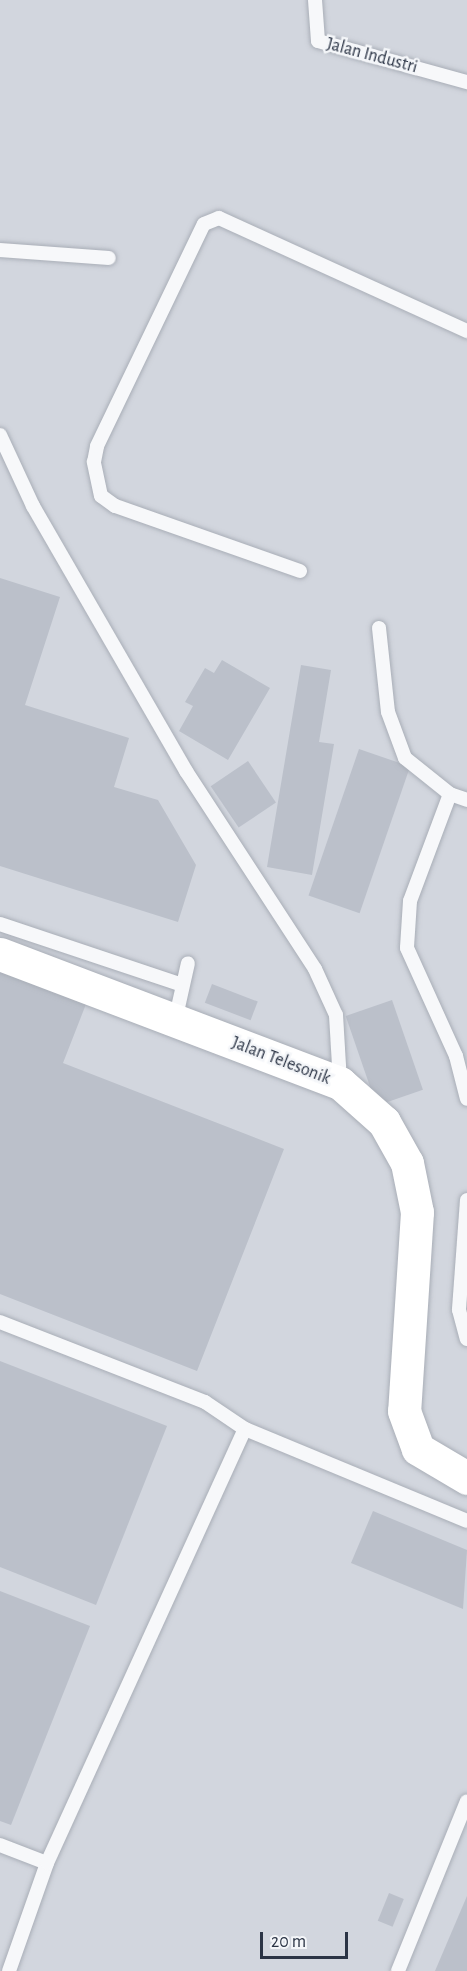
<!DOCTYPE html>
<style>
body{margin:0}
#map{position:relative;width:467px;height:1971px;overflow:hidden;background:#e4e7ec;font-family:"Alegreya Sans",sans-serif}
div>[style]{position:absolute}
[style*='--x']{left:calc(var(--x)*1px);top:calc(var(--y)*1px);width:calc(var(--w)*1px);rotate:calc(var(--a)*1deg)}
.built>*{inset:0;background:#d2d6de;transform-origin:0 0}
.building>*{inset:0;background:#bbc0ca;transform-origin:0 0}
.roads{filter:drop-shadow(0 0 2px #a9aeb7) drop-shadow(0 0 2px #a9aeb7)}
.lane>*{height:14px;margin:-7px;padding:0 7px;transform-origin:7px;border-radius:7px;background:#f7f8fa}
.secondary>*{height:33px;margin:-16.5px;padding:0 16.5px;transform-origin:16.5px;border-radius:16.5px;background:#fff}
span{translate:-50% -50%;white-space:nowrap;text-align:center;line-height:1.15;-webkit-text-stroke:5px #f4f6f9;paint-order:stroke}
.street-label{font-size:18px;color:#2b3445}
.scale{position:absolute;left:260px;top:1932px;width:88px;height:27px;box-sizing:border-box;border:3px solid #2b3445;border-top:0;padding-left:8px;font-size:18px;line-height:21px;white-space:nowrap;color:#2b3445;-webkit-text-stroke:4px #f4f6f9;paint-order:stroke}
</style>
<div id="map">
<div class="built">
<div style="left:0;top:0;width:467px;height:1971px"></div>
</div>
<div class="building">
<div style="clip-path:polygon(0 578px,60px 597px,25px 705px,129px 738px,114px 787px,158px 800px,196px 865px,178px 922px,0 866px)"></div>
<div style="clip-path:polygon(222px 660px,270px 688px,228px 760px,179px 731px,193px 706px,185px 702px,205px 668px,214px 673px)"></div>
<div style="clip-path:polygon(301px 665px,331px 670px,319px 742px,334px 744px,312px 875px,267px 867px)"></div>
<div style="left:359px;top:749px;width:54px;height:155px;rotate:19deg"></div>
<div style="left:248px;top:761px;width:50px;height:45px;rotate:56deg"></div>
<div style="clip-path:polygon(0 968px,88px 999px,63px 1063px,284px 1149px,197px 1371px,0 1294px)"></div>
<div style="left:212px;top:984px;width:49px;height:20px;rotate:21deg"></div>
<div style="left:392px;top:1000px;width:95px;height:49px;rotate:71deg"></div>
<div style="clip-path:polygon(0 1361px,167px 1426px,96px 1605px,0 1567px)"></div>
<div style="clip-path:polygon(373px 1511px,467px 1550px,463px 1609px,351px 1563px)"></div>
<div style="clip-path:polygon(0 1591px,90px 1626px,11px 1825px,0 1821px)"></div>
<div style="left:389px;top:1893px;width:16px;height:30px;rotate:22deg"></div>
<div style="clip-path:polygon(467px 1896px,467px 1971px,435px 1971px)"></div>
</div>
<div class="roads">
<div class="lane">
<div style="--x:315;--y:0;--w:41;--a:85.8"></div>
<div style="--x:318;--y:41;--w:155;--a:15.4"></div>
<div style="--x:0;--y:250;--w:109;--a:4.2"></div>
<div style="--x:0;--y:435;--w:78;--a:65.1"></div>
<div style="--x:33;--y:506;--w:306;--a:60"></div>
<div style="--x:186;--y:771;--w:236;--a:56.9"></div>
<div style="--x:315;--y:969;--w:51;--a:65.5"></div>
<div style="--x:336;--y:1015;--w:68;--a:86.6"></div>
<div style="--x:300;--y:571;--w:196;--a:-160.6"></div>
<div style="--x:115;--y:506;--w:17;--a:-144"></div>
<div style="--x:101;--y:496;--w:35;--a:-102"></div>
<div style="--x:94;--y:462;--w:16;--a:-79"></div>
<div style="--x:97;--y:446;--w:246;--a:-64.3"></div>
<div style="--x:204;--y:224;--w:16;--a:-22"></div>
<div style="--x:219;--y:218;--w:273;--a:24.5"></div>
<div style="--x:379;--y:628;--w:84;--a:83.9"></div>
<div style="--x:388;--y:712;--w:49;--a:69.7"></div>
<div style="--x:405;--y:758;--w:58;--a:38.7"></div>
<div style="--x:450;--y:794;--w:114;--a:110.5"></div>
<div style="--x:410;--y:901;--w:47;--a:93.7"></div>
<div style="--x:407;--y:948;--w:119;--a:65.6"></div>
<div style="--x:456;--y:1056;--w:44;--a:75.7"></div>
<div style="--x:450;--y:794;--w:18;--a:19"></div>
<div style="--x:0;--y:924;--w:192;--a:18.5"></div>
<div style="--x:175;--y:1021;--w:59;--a:-77.4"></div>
<div style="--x:467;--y:1200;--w:110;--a:94.2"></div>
<div style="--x:459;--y:1310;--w:30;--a:75"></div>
<div style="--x:0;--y:1322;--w:220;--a:21.3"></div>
<div style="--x:205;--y:1402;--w:48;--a:34"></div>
<div style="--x:245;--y:1429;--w:240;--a:22.5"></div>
<div style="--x:0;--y:1845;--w:50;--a:21"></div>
<div style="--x:9;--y:1971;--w:114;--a:-70.6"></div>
<div style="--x:47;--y:1863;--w:477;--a:-65.5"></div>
<div style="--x:398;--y:1971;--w:183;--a:-67.9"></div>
</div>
<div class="secondary">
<div style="--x:0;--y:954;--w:364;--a:20.8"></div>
<div style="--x:340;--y:1083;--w:59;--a:41.6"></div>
<div style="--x:384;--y:1122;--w:47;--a:60.7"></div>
<div style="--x:407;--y:1163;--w:50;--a:78.5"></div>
<div style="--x:417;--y:1212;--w:199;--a:93.7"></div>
<div style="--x:404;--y:1411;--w:40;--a:69.8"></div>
<div style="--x:418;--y:1449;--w:57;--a:30.6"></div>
</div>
</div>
<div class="street-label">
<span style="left:372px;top:56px;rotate:15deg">Jalan Industri</span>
<span style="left:281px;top:1061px;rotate:21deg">Jalan Telesonik</span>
</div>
<div class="scale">20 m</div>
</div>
